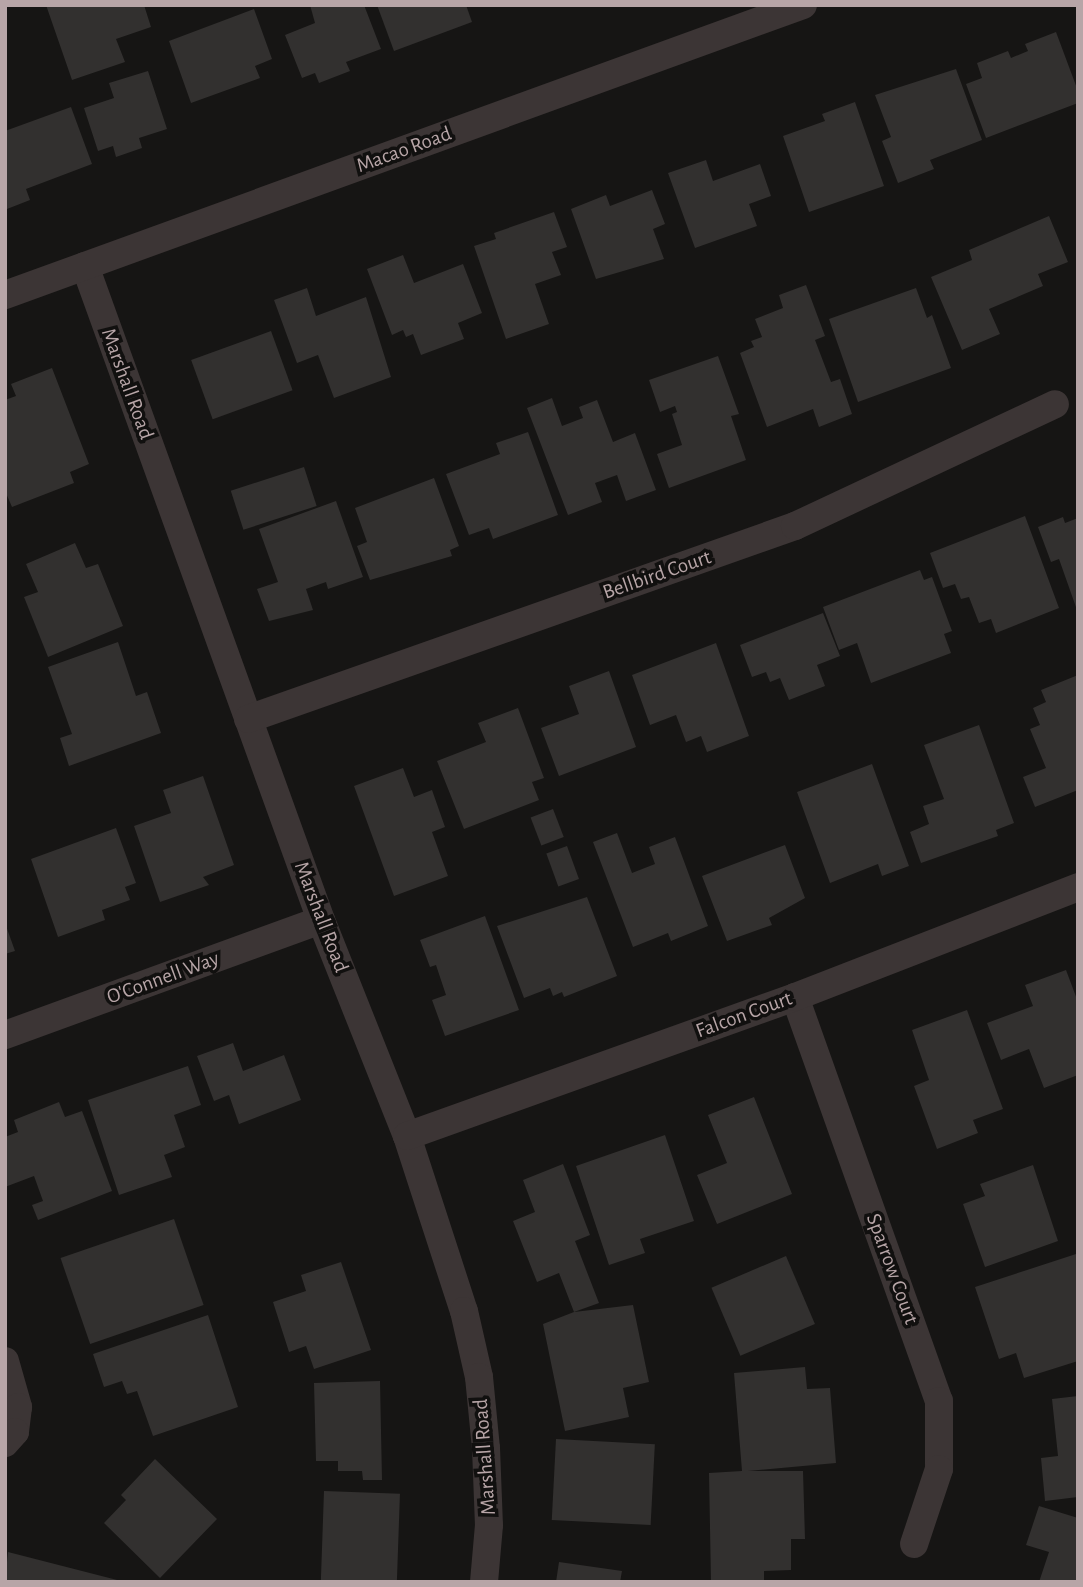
<!DOCTYPE html>
<style>
body{margin:0}
#map{position:relative;width:1083px;height:1587px;overflow:hidden;background:#161514;font-family:"Alegreya Sans",sans-serif}
div>[style]{position:absolute}
[style*='--x']{left:calc(var(--x)*1px);top:calc(var(--y)*1px);width:calc(var(--w)*1px);rotate:calc(var(--a)*1deg)}
.building>*{inset:0;background:#32302f;transform-origin:0 0}
.street>*{height:28px;margin:-14px;padding:0 14px;transform-origin:14px;border-radius:14px;background:#3c3535}
span{translate:-50% -50%;white-space:nowrap;text-align:center;line-height:1.15;-webkit-text-stroke:7px #11100f;paint-order:stroke}
.street-label{font-size:21px;color:#b7a5a7}
.frame{position:absolute;inset:0;border:7px solid #b7a5a7;pointer-events:none}
</style>
<div id="map">
<div class="building">
<div style="clip-path:polygon(46px 5px,144px 5px,151px 27px,116px 39px,125px 62px,72px 80px)"></div>
<div style="clip-path:polygon(310px 5px,364px 5px,381px 49px,346px 62px,350px 71px,319px 83px,315px 73px,302px 78px,285px 35px,315px 23px)"></div>
<div style="clip-path:polygon(377px 5px,466px 5px,472px 22px,394px 51px)"></div>
<div style="clip-path:polygon(254px 9px,272px 59px,255px 66px,260px 78px,191px 103px,169px 41px)"></div>
<div style="clip-path:polygon(1056px 32px,1078px 91px,1078px 103px,986px 138px,966px 84px,982px 78px,977px 63px,1008px 51px,1011px 58px,1028px 51px,1025px 44px)"></div>
<div style="clip-path:polygon(956px 69px,982px 140px,930px 160px,934px 169px,898px 183px,882px 141px,891px 137px,875px 95px)"></div>
<div style="clip-path:polygon(148px 71px,167px 129px,139px 138px,142px 148px,116px 157px,113px 146px,98px 151px,84px 108px,114px 98px,109px 83px)"></div>
<div style="clip-path:polygon(855px 102px,884px 186px,809px 212px,783px 136px,825px 121px,822px 114px)"></div>
<div style="clip-path:polygon(71px 107px,92px 164px,26px 189px,30px 200px,7px 209px,5px 131px)"></div>
<div style="clip-path:polygon(706px 160px,713px 181px,760px 164px,771px 196px,749px 204px,757px 226px,695px 248px,668px 173px)"></div>
<div style="clip-path:polygon(652px 190px,665px 224px,653px 229px,664px 259px,596px 279px,571px 209px,606px 195px,610px 206px)"></div>
<div style="clip-path:polygon(554px 212px,567px 247px,552px 252px,561px 275px,535px 284px,549px 324px,506px 339px,474px 246px,496px 239px,494px 233px)"></div>
<div style="clip-path:polygon(1049px 216px,1068px 262px,1038px 274px,1043px 286px,989px 309px,1000px 334px,962px 350px,931px 277px,972px 260px,969px 250px)"></div>
<div style="clip-path:polygon(403px 255px,414px 283px,463px 264px,482px 313px,458px 323px,464px 339px,421px 355px,413px 334px,406px 337px,403px 330px,392px 335px,367px 269px)"></div>
<div style="clip-path:polygon(806px 285px,825px 336px,815px 340px,831px 382px,840px 379px,852px 414px,819px 427px,813px 409px,767px 427px,740px 353px,754px 347px,751px 341px,762px 337px,755px 319px,783px 308px,779px 295px)"></div>
<div style="clip-path:polygon(307px 288px,316px 316px,366px 297px,391px 377px,334px 398px,318px 355px,297px 363px,274px 300px)"></div>
<div style="clip-path:polygon(916px 288px,927px 318px,932px 315px,951px 368px,858px 402px,829px 319px)"></div>
<div style="left:271px;top:331px;width:63px;height:85px;rotate:70deg"></div>
<div style="clip-path:polygon(718px 356px,739px 414px,731px 416px,746px 460px,669px 488px,657px 454px,682px 445px,672px 414px,677px 412px,675px 406px,660px 412px,649px 380px)"></div>
<div style="clip-path:polygon(52px 368px,89px 464px,70px 472px,74px 483px,12px 507px,5px 491px,5px 400px,16px 396px,11px 384px)"></div>
<div style="clip-path:polygon(552px 398px,562px 426px,583px 418px,579px 407px,597px 400px,613px 442px,635px 433px,656px 490px,626px 501px,617px 475px,595px 483px,602px 502px,568px 515px,527px 408px)"></div>
<div style="clip-path:polygon(528px 432px,558px 515px,493px 539px,489px 528px,469px 535px,446px 474px,500px 454px,496px 443px)"></div>
<div style="left:304px;top:467px;width:41px;height:77px;rotate:72deg"></div>
<div style="clip-path:polygon(434px 478px,459px 546px,450px 550px,452px 556px,370px 580px,357px 546px,367px 542px,355px 508px)"></div>
<div style="clip-path:polygon(336px 501px,363px 577px,328px 589px,326px 582px,306px 589px,313px 610px,269px 621px,257px 589px,278px 582px,259px 529px)"></div>
<div style="clip-path:polygon(1025px 516px,1059px 608px,996px 633px,991px 619px,979px 623px,969px 597px,961px 599px,955px 584px,943px 588px,930px 553px)"></div>
<div style="clip-path:polygon(1063px 517px,1065px 523px,1078px 518px,1077px 610px,1059px 559px,1051px 562px,1038px 527px)"></div>
<div style="clip-path:polygon(75px 543px,86px 568px,98px 564px,123px 626px,48px 657px,24px 597px,38px 592px,26px 564px)"></div>
<div style="clip-path:polygon(920px 570px,924px 580px,932px 577px,952px 631px,944px 634px,951px 653px,871px 683px,857px 643px,839px 650px,823px 607px)"></div>
<div style="clip-path:polygon(823px 613px,840px 656px,817px 665px,825px 686px,789px 700px,780px 678px,770px 682px,766px 672px,752px 677px,740px 645px)"></div>
<div style="clip-path:polygon(118px 642px,136px 696px,147px 692px,161px 733px,69px 766px,60px 738px,72px 734px,48px 667px)"></div>
<div style="clip-path:polygon(716px 643px,749px 736px,707px 752px,701px 736px,686px 742px,676px 715px,650px 725px,632px 675px)"></div>
<div style="clip-path:polygon(609px 671px,636px 747px,559px 776px,541px 728px,579px 714px,569px 686px)"></div>
<div style="clip-path:polygon(1078px 675px,1078px 790px,1035px 807px,1023px 777px,1046px 768px,1030px 729px,1040px 725px,1033px 708px,1046px 702px,1041px 690px)"></div>
<div style="clip-path:polygon(518px 708px,544px 778px,532px 782px,539px 800px,464px 829px,437px 761px,486px 742px,478px 723px)"></div>
<div style="clip-path:polygon(979px 725px,1014px 823px,996px 830px,998px 836px,921px 863px,910px 832px,929px 824px,923px 806px,944px 799px,924px 745px)"></div>
<div style="clip-path:polygon(872px 764px,909px 866px,882px 876px,878px 864px,830px 883px,797px 792px)"></div>
<div style="clip-path:polygon(403px 768px,414px 797px,432px 790px,445px 827px,432px 832px,448px 876px,394px 896px,354px 786px)"></div>
<div style="clip-path:polygon(203px 776px,234px 865px,203px 877px,209px 885px,160px 902px,134px 826px,171px 813px,163px 790px)"></div>
<div style="left:553px;top:809px;width:30px;height:24px;rotate:69deg"></div>
<div style="clip-path:polygon(116px 828px,136px 883px,125px 887px,130px 900px,102px 910px,105px 920px,58px 937px,31px 859px)"></div>
<div style="clip-path:polygon(617px 833px,632px 873px,655px 864px,649px 847px,675px 837px,708px 926px,671px 941px,668px 933px,633px 947px,593px 842px)"></div>
<div style="clip-path:polygon(785px 845px,805px 898px,769px 918px,772px 925px,727px 941px,702px 876px)"></div>
<div style="left:567px;top:846px;width:35px;height:22px;rotate:70deg"></div>
<div style="clip-path:polygon(587px 897px,617px 976px,564px 997px,562px 992px,553px 996px,550px 988px,524px 998px,497px 926px)"></div>
<div style="clip-path:polygon(485px 916px,519px 1010px,445px 1036px,432px 1000px,446px 995px,436px 965px,430px 967px,420px 940px)"></div>
<div style="clip-path:polygon(5px 923px,15px 951px,5px 954px)"></div>
<div style="clip-path:polygon(1066px 970px,1078px 1002px,1078px 1075px,1044px 1088px,1029px 1049px,1001px 1060px,987px 1023px,1033px 1006px,1025px 985px)"></div>
<div style="clip-path:polygon(967px 1010px,1003px 1109px,973px 1120px,978px 1133px,937px 1149px,914px 1086px,929px 1080px,912px 1030px)"></div>
<div style="clip-path:polygon(233px 1043px,243px 1071px,284px 1055px,301px 1100px,239px 1124px,229px 1095px,214px 1101px,197px 1056px)"></div>
<div style="clip-path:polygon(188px 1066px,201px 1105px,174px 1115px,185px 1147px,164px 1155px,172px 1177px,119px 1195px,88px 1100px)"></div>
<div style="clip-path:polygon(754px 1097px,792px 1194px,717px 1224px,697px 1175px,727px 1163px,708px 1115px)"></div>
<div style="clip-path:polygon(59px 1102px,65px 1117px,82px 1111px,112px 1191px,38px 1220px,32px 1205px,43px 1201px,34px 1176px,5px 1187px,5px 1137px,18px 1132px,14px 1120px)"></div>
<div style="clip-path:polygon(665px 1135px,694px 1221px,640px 1239px,645px 1253px,609px 1265px,576px 1166px)"></div>
<div style="clip-path:polygon(563px 1164px,590px 1235px,575px 1241px,599px 1303px,574px 1312px,559px 1273px,537px 1282px,513px 1221px,535px 1212px,523px 1180px)"></div>
<div style="clip-path:polygon(1033px 1165px,1058px 1241px,985px 1267px,963px 1204px,985px 1196px,980px 1184px)"></div>
<div style="left:174px;top:1219px;width:91px;height:120px;rotate:71deg"></div>
<div style="clip-path:polygon(1076px 1254px,1078px 1361px,1024px 1378px,1016px 1353px,999px 1359px,975px 1287px)"></div>
<div style="left:786px;top:1256px;width:74px;height:81px;rotate:67deg"></div>
<div style="clip-path:polygon(341px 1262px,371px 1350px,314px 1369px,306px 1346px,289px 1352px,273px 1302px,306px 1291px,301px 1275px)"></div>
<div style="clip-path:polygon(633px 1305px,649px 1382px,623px 1388px,629px 1417px,565px 1431px,543px 1324px,574px 1312px)"></div>
<div style="clip-path:polygon(208px 1315px,238px 1407px,153px 1436px,137px 1391px,127px 1394px,122px 1381px,104px 1387px,93px 1354px)"></div>
<div style="clip-path:polygon(805px 1367px,807px 1389px,830px 1388px,836px 1463px,748px 1471px,803px 1471px,805px 1539px,791px 1539px,791px 1570px,764px 1571px,764px 1582px,711px 1582px,709px 1473px,742px 1471px,734px 1373px)"></div>
<div style="clip-path:polygon(380px 1381px,382px 1480px,363px 1480px,362px 1471px,338px 1471px,338px 1461px,316px 1461px,314px 1383px)"></div>
<div style="clip-path:polygon(1078px 1396px,1078px 1497px,1045px 1501px,1041px 1458px,1058px 1456px,1052px 1399px)"></div>
<div style="left:556px;top:1439px;width:99px;height:81px;rotate:3deg"></div>
<div style="clip-path:polygon(155px 1459px,217px 1519px,160px 1578px,104px 1523px,126px 1500px,121px 1495px)"></div>
<div style="left:324px;top:1491px;width:76px;height:91px;rotate:2deg"></div>
<div style="clip-path:polygon(1039px 1506px,1078px 1518px,1078px 1582px,1039px 1582px,1049px 1552px,1026px 1545px)"></div>
<div style="clip-path:polygon(8px 1552px,121px 1581px,121px 1582px,5px 1582px)"></div>
<div style="clip-path:polygon(559px 1562px,622px 1571px,620px 1582px,556px 1582px)"></div>
</div>
<div class="street">
<div style="--x:85;--y:266;--w:695;--a:70.16"></div>
<div style="--x:321;--y:920;--w:232;--a:68.3"></div>
<div style="--x:407;--y:1136;--w:184;--a:72"></div>
<div style="--x:464;--y:1311;--w:68;--a:77.2"></div>
<div style="--x:479;--y:1377;--w:71;--a:84.4"></div>
<div style="--x:486;--y:1448;--w:77;--a:87.8"></div>
<div style="--x:489;--y:1525;--w:57;--a:95"></div>
<div style="--x:5;--y:295;--w:849;--a:-19.97"></div>
<div style="--x:248;--y:719;--w:580;--a:-19.43"></div>
<div style="--x:795;--y:526;--w:287;--a:-25.1"></div>
<div style="--x:795;--y:997;--w:429;--a:70.4"></div>
<div style="--x:939;--y:1401;--w:68;--a:90"></div>
<div style="--x:939;--y:1469;--w:79;--a:108.4"></div>
<div style="--x:5;--y:1035;--w:336;--a:-20"></div>
<div style="--x:407;--y:1136;--w:412;--a:-19.7"></div>
<div style="--x:795;--y:997;--w:304;--a:-21.2"></div>
<div style="--x:5;--y:1361;--w:48;--a:74.2"></div>
<div style="--x:18;--y:1407;--w:25;--a:97"></div>
<div style="--x:15;--y:1432;--w:15;--a:132"></div>
</div>
<div class="street-label">
<span style="left:404px;top:150px;rotate:-20deg">Macao Road</span>
<span style="left:127px;top:384px;rotate:70deg">Marshall Road</span>
<span style="left:657px;top:575px;rotate:-19deg">Bellbird Court</span>
<span style="left:321px;top:917px;rotate:69deg">Marshall Road</span>
<span style="left:163px;top:978px;rotate:-20deg">O'Connell Way</span>
<span style="left:744px;top:1015px;rotate:-20deg">Falcon Court</span>
<span style="left:892px;top:1269px;rotate:70deg">Sparrow Court</span>
<span style="left:485px;top:1457px;rotate:-94deg">Marshall Road</span>
</div>
<div class="frame"></div>
</div>
